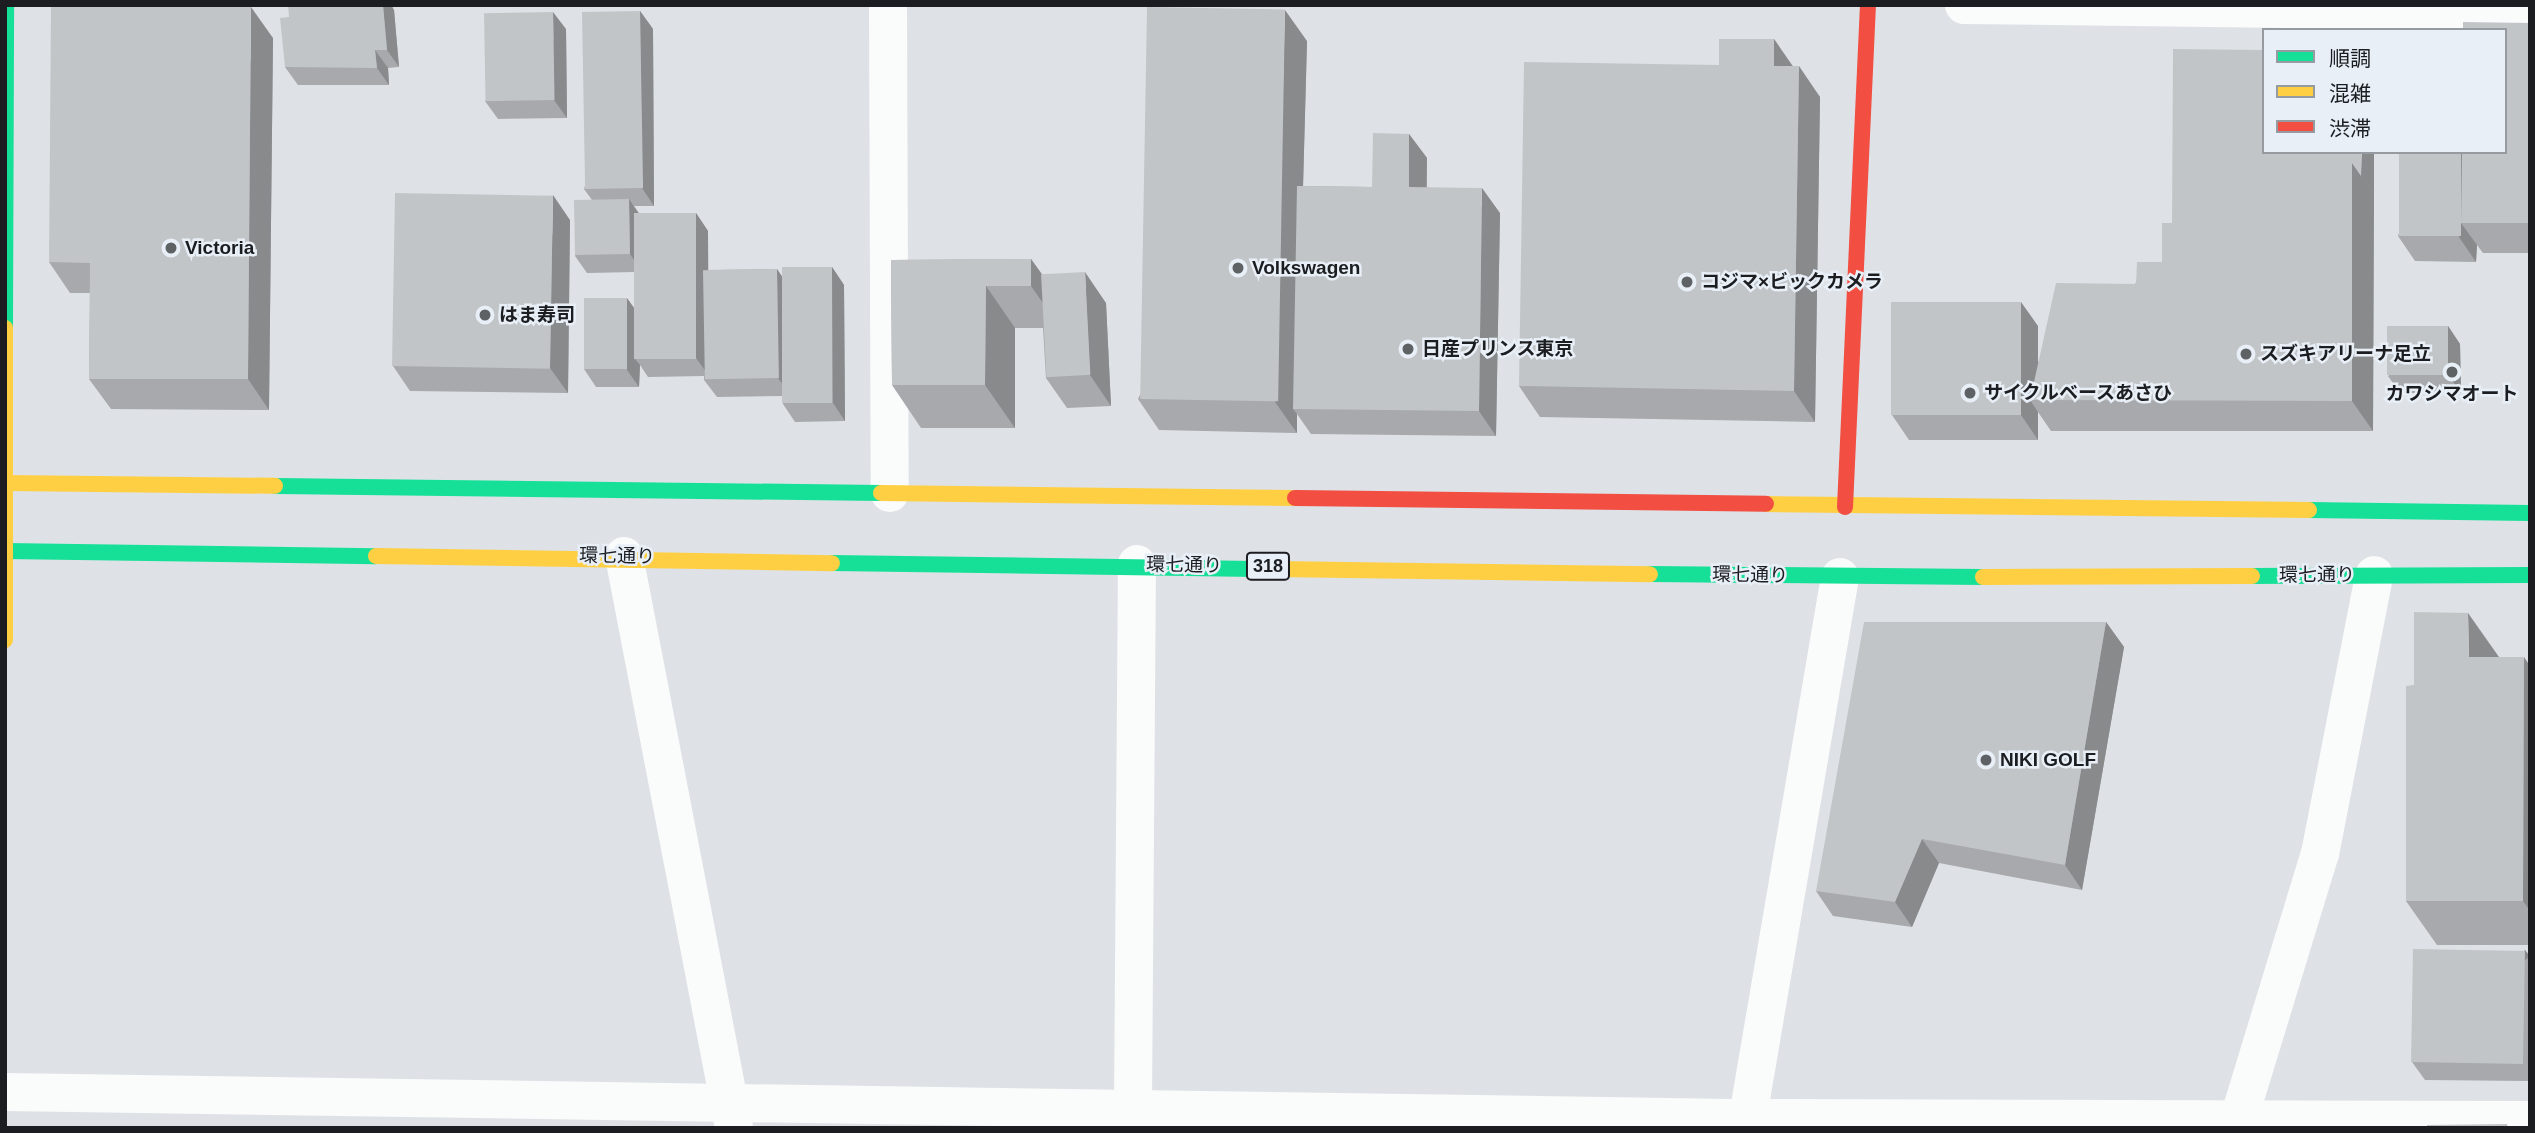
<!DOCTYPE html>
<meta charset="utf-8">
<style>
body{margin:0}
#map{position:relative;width:2535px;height:1133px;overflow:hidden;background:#dee2e6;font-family:Helvetica,"Noto Sans JP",sans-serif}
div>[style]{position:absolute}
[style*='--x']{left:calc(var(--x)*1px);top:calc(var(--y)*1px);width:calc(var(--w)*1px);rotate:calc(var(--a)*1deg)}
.street>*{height:38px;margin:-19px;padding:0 19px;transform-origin:19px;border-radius:19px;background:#fafbfb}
.fast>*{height:16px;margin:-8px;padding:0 8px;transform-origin:8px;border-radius:8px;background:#16e098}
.slow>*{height:16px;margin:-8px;padding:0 8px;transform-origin:8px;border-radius:8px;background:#ffcf43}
.jam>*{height:16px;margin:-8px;padding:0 8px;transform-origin:8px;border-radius:8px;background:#f24e42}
.wall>*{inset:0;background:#a7a9ac}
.shaded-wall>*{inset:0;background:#888a8c;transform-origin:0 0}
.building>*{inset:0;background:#c2c5c8;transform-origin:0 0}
.dots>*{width:19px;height:19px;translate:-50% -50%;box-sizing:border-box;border:4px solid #e8eff7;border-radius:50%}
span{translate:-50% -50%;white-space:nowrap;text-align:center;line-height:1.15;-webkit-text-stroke:5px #e8eff7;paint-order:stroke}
.shield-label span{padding:2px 5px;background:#e8eff7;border:2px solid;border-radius:5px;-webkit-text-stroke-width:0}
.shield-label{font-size:18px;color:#1b1d20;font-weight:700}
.poi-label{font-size:19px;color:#1b1d20;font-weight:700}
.left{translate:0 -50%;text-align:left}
.street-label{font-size:19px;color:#1b1d20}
.frame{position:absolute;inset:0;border:7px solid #1b1d20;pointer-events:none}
.legend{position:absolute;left:2262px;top:28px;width:245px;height:126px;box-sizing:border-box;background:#e8eff7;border:2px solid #969ba1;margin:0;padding:9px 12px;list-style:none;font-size:21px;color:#1b1d20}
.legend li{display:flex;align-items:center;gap:14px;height:35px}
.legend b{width:35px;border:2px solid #969ba1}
</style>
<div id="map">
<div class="street">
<div style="--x:888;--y:5;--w:488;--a:89.8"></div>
<div style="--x:1964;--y:5;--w:566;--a:0.71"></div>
<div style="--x:624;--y:556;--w:582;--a:79.11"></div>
<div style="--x:5;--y:1092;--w:1741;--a:0.86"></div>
<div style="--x:1746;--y:1118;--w:784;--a:0.15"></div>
<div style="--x:1133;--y:1105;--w:541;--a:-89.58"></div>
<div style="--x:1746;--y:1128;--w:559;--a:-80.32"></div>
<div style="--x:2236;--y:1128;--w:287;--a:-73"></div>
<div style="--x:2320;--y:854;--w:284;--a:-79"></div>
</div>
<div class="fast">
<div style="--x:5;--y:328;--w:323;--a:-89.8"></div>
<div style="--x:275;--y:486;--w:606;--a:0.66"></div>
<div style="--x:2309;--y:510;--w:221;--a:0.8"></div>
<div style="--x:5;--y:551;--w:371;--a:0.8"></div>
<div style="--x:832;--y:563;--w:444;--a:0.8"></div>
<div style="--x:1650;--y:574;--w:333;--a:0.5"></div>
<div style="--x:2252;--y:576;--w:278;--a:-0.2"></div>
</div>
<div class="slow">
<div style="--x:5;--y:483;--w:270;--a:0.6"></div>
<div style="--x:881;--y:493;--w:414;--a:0.7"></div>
<div style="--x:1766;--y:504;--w:543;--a:0.63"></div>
<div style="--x:376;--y:556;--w:456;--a:0.9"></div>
<div style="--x:1276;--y:569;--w:374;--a:0.8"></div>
<div style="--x:1983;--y:577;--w:269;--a:-0.2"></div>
<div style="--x:5;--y:640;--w:312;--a:-90"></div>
</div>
<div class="jam">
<div style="--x:1295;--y:498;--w:471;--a:0.7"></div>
<div style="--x:1845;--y:507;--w:503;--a:-87.38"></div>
</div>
<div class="wall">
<div style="clip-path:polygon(383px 5px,391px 5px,394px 10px,399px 67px,388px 68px,389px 85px,298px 85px,285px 67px,289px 17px)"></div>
<div style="clip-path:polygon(640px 11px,653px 29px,654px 206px,634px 206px,639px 213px,696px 213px,708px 231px,708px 270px,777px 269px,782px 277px,832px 267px,844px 285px,845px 421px,795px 422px,783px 404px,783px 396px,717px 397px,704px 380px,704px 376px,648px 377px,640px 365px,639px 387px,596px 387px,584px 369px,635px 309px,635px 272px,587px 273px,575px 256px,592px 200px,584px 189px)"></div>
<div style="clip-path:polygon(2530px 23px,2530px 253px,2483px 253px,2477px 245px,2476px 262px,2415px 261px,2398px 236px,2463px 29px)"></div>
<div style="clip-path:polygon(566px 29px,567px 118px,498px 119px,485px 101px)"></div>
<div style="clip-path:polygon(273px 38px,269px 410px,111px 409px,89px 379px,90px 293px,70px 293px,49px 262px)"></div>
<div style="clip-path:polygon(1774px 39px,1793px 66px,1820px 97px,1815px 422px,1540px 417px,1519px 386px,1719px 65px)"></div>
<div style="clip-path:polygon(1307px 41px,1303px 186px,1372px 187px,1409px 134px,1427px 158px,1427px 187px,1500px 213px,1496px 436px,1311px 434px,1297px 414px,1297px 433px,1159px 430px,1138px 399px)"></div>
<div style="clip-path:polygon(2374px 152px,2373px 431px,2051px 431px,2038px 412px,2038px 440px,1909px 440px,1892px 415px,2038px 326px,2038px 362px,2162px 262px,2172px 223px)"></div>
<div style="clip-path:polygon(570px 220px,568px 393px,410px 391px,393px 366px)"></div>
<div style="clip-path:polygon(1031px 259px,1042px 274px,1106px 303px,1111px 406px,1067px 408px,1046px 378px,1043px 328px,1015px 328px,1015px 428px,921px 428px,892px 385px,891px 260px)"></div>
<div style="clip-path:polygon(2448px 326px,2460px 344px,2461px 393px,2400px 393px,2388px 376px)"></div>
<div style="clip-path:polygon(2106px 622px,2124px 647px,2082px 890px,1939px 863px,1912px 927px,1833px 916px,1816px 891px)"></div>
<div style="clip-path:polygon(2499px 657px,2530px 666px,2530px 945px,2437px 945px,2406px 901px,2414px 685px)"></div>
<div style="clip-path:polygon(2530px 956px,2530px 1081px,2425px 1080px,2412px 1062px)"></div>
</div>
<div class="shaded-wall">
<div style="clip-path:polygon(383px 5px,391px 5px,394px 10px,399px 67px,387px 50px)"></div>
<div style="clip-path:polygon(251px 7px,273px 38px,269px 410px,248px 379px)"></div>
<div style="clip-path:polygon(1285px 10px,1307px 41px,1297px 409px,1293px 409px,1297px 414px,1297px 433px,1275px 402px)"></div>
<div style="clip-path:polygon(640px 11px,653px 29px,654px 206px,642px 188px)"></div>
<div style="clip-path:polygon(553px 12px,566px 29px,567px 118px,554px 100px)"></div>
<div style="clip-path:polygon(1774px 39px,1795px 70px,1774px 66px)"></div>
<div style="clip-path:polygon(375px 50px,388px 68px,389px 85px,377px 68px)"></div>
<div style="clip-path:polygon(1799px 66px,1820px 97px,1815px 422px,1794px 391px)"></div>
<div style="clip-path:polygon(1409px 134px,1427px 158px,1426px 212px,1409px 187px)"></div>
<div style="clip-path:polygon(2362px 152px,2374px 152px,2374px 194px,2361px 176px)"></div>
<div style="clip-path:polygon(2461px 152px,2479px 152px,2461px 223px,2477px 245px,2476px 262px,2459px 237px)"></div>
<div style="clip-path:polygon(2352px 163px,2374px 194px,2373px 431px,2352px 401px)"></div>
<div style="clip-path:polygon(1482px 188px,1500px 213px,1496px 436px,1479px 411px)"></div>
<div style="clip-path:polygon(553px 195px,570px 220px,568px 393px,550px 368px)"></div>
<div style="clip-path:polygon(629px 199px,641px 217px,642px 272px,630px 254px)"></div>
<div style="clip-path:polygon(696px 213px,708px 231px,709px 376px,696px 358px)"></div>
<div style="clip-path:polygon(1031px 259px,1061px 302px,1061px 329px,1031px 286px)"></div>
<div style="clip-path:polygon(832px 267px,844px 285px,845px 421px,833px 403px)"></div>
<div style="clip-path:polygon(777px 269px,789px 287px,791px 396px,778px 378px)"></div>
<div style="clip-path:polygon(1085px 272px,1106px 303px,1111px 406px,1090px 375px)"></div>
<div style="clip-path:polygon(986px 286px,1015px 328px,1015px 428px,985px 385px)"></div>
<div style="clip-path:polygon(627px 298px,640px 316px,635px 359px,640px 365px,639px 387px,627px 370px)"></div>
<div style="clip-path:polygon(2021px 302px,2038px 326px,2038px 400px,2030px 400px,2038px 412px,2038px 440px,2021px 415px)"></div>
<div style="clip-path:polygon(2448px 326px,2460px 344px,2461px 393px,2448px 375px)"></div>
<div style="clip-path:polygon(2468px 613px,2499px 657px,2469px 657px)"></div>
<div style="clip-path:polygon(2106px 622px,2124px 647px,2082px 890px,2065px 865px)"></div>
<div style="clip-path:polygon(2524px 657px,2530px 666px,2530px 911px,2523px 901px)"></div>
<div style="clip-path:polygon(1922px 839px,1939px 863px,1912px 927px,1895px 902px)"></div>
<div style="left:2525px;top:950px;width:8px;height:113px;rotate:50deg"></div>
</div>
<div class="building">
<div style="clip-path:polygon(288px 5px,383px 5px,387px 50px,375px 50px,377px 68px,285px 67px,280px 18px,289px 17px)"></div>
<div style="clip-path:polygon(51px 6px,251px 7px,248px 379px,89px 379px,90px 263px,49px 262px)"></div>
<div style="left:1147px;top:7px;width:138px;height:392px;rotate:1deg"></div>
<div style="left:640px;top:11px;width:177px;height:58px;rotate:89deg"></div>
<div style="left:553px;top:12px;width:88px;height:69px;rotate:89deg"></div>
<div style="clip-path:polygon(2463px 22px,2530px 23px,2530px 223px,2461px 223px,2462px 152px,2505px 152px,2505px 30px,2463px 30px)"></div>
<div style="clip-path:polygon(2402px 28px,2463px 29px,2402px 30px)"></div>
<div style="clip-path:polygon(1719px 39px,1774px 39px,1774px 66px,1799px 66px,1794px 391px,1519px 386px,1524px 62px,1719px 65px)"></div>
<div style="clip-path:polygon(2173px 49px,2264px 50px,2264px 152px,2362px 152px,2361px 176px,2352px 163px,2208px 163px,2208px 223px,2172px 223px)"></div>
<div style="clip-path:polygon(1373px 133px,1409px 134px,1409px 187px,1482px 188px,1479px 411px,1293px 409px,1297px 186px,1372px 187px)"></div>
<div style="left:2399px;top:152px;width:62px;height:84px"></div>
<div style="clip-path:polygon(2208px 163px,2352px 163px,2352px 401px,2030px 400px,2056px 283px,2136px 284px,2137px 262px,2162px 262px,2162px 223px,2208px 223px)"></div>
<div style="left:395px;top:193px;width:158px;height:173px;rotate:1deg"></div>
<div style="left:629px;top:199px;width:55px;height:55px;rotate:89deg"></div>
<div style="left:634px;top:213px;width:62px;height:146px"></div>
<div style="clip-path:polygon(1031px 259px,1031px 286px,986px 286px,985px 385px,892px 385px,891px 260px)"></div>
<div style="left:832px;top:267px;width:136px;height:50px;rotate:90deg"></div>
<div style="left:777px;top:269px;width:109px;height:74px;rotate:89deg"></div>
<div style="left:1085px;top:272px;width:103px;height:44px;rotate:87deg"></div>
<div style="left:584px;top:298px;width:43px;height:71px"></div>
<div style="left:1891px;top:302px;width:130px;height:113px"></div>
<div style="left:2448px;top:326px;width:49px;height:61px;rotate:90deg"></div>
<div style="clip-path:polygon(2414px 612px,2468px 613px,2469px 657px,2524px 657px,2523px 901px,2406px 901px,2406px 686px,2414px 685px)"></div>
<div style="clip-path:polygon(1864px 622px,2106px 622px,2065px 865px,1922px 839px,1895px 902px,1816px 891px)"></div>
<div style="left:2413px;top:949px;width:112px;height:113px;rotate:1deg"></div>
<div style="clip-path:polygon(2507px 1124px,2508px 1128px,2427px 1128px,2427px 1125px)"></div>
</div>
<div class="dots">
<div style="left:171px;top:248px;background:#5f6265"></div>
<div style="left:1238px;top:268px;background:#5f6265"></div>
<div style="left:1687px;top:282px;background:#5f6265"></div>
<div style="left:485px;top:315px;background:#5f6265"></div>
<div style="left:1408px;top:349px;background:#5f6265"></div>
<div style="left:2246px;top:354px;background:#5f6265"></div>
<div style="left:2452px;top:372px;background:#5f6265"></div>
<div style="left:1970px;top:393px;background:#5f6265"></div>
<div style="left:1986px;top:760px;background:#5f6265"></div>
</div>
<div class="shield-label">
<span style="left:1268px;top:566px">318</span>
</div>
<div class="poi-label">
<span class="left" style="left:185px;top:248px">Victoria</span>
<span class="left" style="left:1252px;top:268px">Volkswagen</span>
<span class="left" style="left:1701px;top:282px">コジマ×ビックカメラ</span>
<span class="left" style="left:499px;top:315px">はま寿司</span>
<span class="left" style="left:1422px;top:349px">日産プリンス東京</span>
<span class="left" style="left:2260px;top:354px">スズキアリーナ足立</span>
<span class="left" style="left:1984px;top:393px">サイクルベースあさひ</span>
<span style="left:2452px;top:394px">カワシマオート</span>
<span class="left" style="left:2000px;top:760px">NIKI GOLF</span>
</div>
<div class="street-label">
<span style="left:617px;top:556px;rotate:1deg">環七通り</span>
<span style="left:1184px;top:565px;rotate:1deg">環七通り</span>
<span style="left:1750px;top:575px;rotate:1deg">環七通り</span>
<span style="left:2317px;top:575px">環七通り</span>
</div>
<div class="frame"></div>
<ul class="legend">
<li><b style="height:9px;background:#16e098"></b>順調</li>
<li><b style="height:9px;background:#ffcf43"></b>混雑</li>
<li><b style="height:9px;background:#f24e42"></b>渋滞</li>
</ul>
</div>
